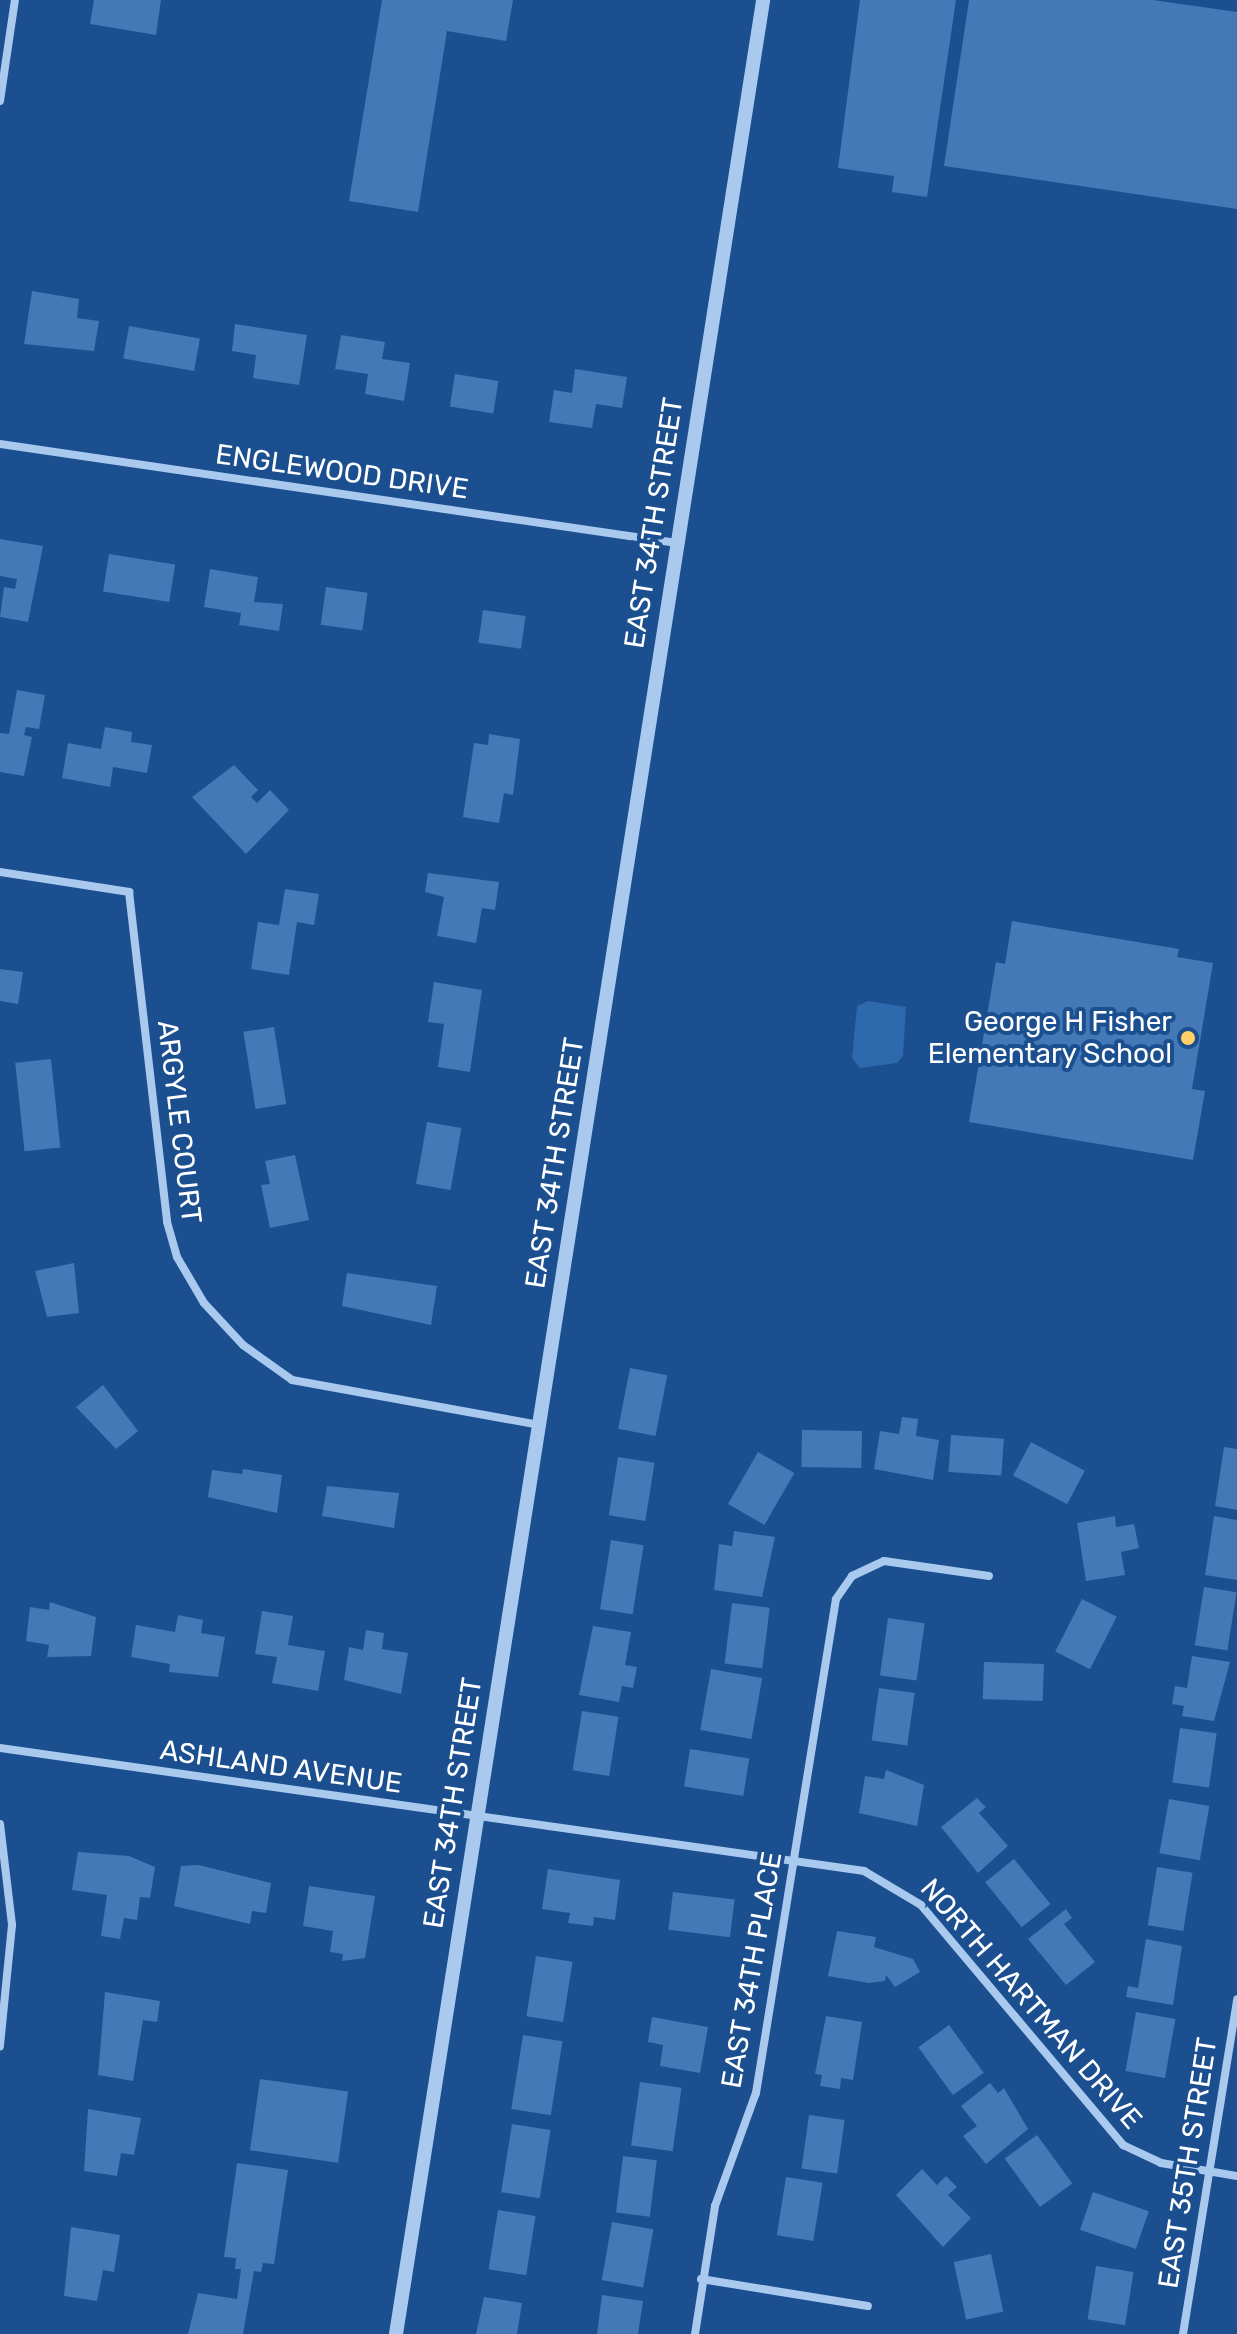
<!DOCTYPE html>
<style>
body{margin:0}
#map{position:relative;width:1237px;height:2334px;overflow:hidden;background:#1b4f8f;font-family:Rubik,sans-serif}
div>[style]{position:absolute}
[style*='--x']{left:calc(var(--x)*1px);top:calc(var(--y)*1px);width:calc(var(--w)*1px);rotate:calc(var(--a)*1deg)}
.green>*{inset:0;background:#2e69ad}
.building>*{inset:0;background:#4478b7;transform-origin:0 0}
.minor>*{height:8px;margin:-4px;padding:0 4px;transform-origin:4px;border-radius:4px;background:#a9c9ee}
.tertiary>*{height:14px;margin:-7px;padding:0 7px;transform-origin:7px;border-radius:7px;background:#a9c9ee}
.dots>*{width:22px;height:22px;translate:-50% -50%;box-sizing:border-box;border:4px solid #1b4f8f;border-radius:50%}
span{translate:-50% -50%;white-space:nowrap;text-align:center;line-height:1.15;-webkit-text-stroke:8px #1b4f8f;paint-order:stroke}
.street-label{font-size:28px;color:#fff}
.poi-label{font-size:28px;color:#fff}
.right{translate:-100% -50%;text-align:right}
</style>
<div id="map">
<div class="green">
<div style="clip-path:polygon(868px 1001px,906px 1007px,903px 1056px,897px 1063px,860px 1068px,852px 1058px,857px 1006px)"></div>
</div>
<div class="building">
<div style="clip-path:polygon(94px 0,161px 0,156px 35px,90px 24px)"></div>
<div style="clip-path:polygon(382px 0,513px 0,506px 41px,447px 31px,418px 212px,349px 201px)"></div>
<div style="clip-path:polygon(860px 0,956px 0,927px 197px,892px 192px,894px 176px,838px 168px)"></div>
<div style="clip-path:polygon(969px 0,1153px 0,1237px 12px,1237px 209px,944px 166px)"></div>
<div style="clip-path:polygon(32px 291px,79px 299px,77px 318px,99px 321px,94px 351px,24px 344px)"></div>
<div style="clip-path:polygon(235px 324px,307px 335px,299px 385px,253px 378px,256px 355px,232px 351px)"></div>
<div style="left:129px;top:326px;width:72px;height:33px;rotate:10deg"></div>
<div style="clip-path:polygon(341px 335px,385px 342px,382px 359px,410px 363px,404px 401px,365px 394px,368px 374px,335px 369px)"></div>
<div style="clip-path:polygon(575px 369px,627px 377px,622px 408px,596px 404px,592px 428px,549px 422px,554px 390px,572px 393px)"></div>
<div style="left:455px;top:374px;width:44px;height:33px;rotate:9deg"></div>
<div style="clip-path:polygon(0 539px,43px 546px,28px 622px,0 617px,4px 587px,15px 589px,17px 579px,0 576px)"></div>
<div style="left:109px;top:554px;width:67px;height:38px;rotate:9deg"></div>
<div style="clip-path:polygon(210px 569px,258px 577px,254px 602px,283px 604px,279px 631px,239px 625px,241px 613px,204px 607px)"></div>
<div style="left:326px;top:587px;width:42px;height:38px;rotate:8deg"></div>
<div style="left:483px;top:610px;width:43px;height:33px;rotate:8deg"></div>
<div style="clip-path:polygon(17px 690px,45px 695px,39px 729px,26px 727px,24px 735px,32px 737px,24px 776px,0 772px,0 733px,9px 734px)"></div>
<div style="clip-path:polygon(105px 727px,132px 732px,131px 742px,152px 745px,147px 773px,113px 767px,110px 787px,62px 778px,68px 743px,101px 749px)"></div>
<div style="clip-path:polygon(489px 734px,520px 739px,513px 795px,504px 793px,499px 823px,463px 817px,474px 743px,488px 745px)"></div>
<div style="clip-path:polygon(234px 765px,258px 790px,251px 797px,257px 803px,270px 790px,289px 810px,246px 854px,192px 797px)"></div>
<div style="clip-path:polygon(428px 873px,499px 882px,495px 910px,482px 908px,476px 943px,437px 936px,444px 897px,425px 892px)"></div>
<div style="clip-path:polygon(285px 889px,319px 894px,314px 925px,297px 922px,289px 975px,251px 969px,258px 922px,279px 925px)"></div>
<div style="clip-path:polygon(1012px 921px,1179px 949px,1177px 957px,1213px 963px,1192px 1089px,1205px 1091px,1193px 1160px,969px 1122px,996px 962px,1005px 964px)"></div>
<div style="clip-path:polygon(0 969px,23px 972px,18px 1004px,0 1001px)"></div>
<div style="clip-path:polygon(434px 982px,482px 990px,470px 1072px,438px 1067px,444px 1024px,428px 1022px)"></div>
<div style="left:274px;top:1027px;width:78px;height:31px;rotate:81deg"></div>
<div style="left:51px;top:1059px;width:89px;height:36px;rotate:84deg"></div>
<div style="left:427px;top:1122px;width:35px;height:63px;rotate:10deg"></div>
<div style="clip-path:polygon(295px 1155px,309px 1220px,270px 1228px,261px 1185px,270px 1184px,265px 1161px)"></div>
<div style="clip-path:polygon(74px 1263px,79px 1313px,47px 1317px,35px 1271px)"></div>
<div style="clip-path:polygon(347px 1273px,437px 1286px,431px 1325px,342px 1306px)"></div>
<div style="left:630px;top:1368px;width:38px;height:62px;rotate:11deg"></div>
<div style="clip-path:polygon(103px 1385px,138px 1431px,116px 1449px,76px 1407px)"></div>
<div style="clip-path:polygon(902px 1417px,918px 1419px,916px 1436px,939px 1440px,933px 1480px,874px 1469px,880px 1431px,899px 1434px)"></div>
<div style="left:802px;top:1430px;width:60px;height:37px;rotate:1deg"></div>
<div style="left:951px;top:1435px;width:53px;height:37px;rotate:4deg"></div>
<div style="left:1031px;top:1442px;width:61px;height:38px;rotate:28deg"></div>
<div style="clip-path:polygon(1224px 1447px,1237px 1449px,1237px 1510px,1215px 1506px)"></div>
<div style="left:758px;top:1452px;width:42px;height:60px;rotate:30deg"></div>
<div style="left:618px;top:1457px;width:37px;height:59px;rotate:9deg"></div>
<div style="clip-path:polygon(243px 1469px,282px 1475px,277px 1513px,208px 1497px,212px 1470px,242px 1474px)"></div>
<div style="clip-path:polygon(327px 1486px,399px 1493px,394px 1528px,322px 1516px)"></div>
<div style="clip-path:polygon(1115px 1516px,1116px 1527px,1134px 1524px,1139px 1548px,1121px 1552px,1125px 1575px,1086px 1581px,1077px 1523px)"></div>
<div style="clip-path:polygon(1214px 1516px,1237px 1520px,1237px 1580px,1205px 1575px)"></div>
<div style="clip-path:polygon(734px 1531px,775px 1537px,762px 1597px,714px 1590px,719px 1544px,732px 1546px)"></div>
<div style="left:611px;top:1540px;width:33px;height:70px;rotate:9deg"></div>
<div style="left:1204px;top:1587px;width:33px;height:59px;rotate:9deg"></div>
<div style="left:1082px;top:1599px;width:39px;height:59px;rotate:27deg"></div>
<div style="clip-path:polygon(50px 1602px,96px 1617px,91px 1656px,47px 1657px,49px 1645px,26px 1641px,30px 1607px,49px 1610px)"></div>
<div style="left:732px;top:1603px;width:38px;height:61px;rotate:7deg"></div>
<div style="clip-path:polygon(262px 1611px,293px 1616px,288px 1645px,325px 1651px,318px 1691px,272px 1683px,277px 1657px,255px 1654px)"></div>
<div style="clip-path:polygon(178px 1615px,203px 1620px,201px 1633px,225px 1637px,218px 1677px,169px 1672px,170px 1664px,131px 1657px,136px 1625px,175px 1632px)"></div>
<div style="left:888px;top:1618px;width:37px;height:58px;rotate:8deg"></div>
<div style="clip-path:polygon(593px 1626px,631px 1632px,625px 1665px,637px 1667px,633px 1688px,622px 1686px,619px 1702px,579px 1695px)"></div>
<div style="clip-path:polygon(366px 1630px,384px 1633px,382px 1649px,408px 1653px,401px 1694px,344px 1680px,349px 1647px,363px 1650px)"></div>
<div style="clip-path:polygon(1192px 1656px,1230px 1662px,1214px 1721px,1182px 1716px,1184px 1706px,1172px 1704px,1175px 1686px,1187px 1688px)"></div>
<div style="left:984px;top:1662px;width:60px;height:37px;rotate:2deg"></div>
<div style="left:711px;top:1669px;width:52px;height:62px;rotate:10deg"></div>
<div style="left:879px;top:1688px;width:36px;height:53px;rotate:8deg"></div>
<div style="left:582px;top:1711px;width:37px;height:60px;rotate:9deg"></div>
<div style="left:1180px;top:1728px;width:37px;height:55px;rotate:8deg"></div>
<div style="left:690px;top:1749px;width:60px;height:38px;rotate:9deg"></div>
<div style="clip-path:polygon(886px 1770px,924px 1785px,917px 1826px,859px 1813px,865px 1776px,884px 1779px)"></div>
<div style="clip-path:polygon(977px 1798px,986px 1807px,979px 1813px,1008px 1846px,978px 1873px,941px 1827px)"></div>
<div style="left:1169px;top:1799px;width:41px;height:55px;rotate:10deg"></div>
<div style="clip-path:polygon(78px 1852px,129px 1856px,155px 1867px,150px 1898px,140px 1897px,137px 1920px,124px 1918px,120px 1939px,101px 1936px,107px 1895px,72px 1890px)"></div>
<div style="left:1014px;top:1859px;width:58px;height:37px;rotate:51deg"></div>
<div style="clip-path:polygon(199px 1865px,271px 1883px,266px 1913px,252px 1911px,250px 1924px,174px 1906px,181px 1866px)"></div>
<div style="left:1157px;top:1867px;width:36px;height:59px;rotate:9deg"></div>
<div style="clip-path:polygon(548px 1869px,620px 1880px,615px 1920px,594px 1917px,593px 1926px,568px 1923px,570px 1913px,542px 1909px)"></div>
<div style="clip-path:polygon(309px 1886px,375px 1896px,365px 1958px,342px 1961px,343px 1954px,330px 1952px,333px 1931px,303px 1926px)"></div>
<div style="left:673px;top:1892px;width:62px;height:38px;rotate:7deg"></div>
<div style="clip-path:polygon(1066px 1909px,1072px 1918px,1064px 1924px,1095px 1962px,1066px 1985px,1028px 1939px)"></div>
<div style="clip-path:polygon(837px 1931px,876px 1937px,874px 1947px,913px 1959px,920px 1972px,895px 1987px,886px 1975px,885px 1981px,869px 1983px,828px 1976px)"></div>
<div style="clip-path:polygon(1146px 1939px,1182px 1946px,1173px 2005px,1126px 1997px,1128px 1986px,1138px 1988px)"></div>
<div style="left:536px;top:1956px;width:37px;height:61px;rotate:9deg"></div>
<div style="clip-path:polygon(105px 1992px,160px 2001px,157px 2022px,143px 2020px,133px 2081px,98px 2075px)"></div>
<div style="left:1136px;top:2012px;width:40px;height:60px;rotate:10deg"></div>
<div style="clip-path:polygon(826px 2016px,862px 2022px,853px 2080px,841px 2078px,840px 2089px,820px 2086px,822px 2075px,815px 2074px)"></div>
<div style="clip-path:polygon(652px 2017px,708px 2027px,700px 2073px,660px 2066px,663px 2045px,648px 2042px)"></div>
<div style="left:949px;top:2025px;width:59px;height:38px;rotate:54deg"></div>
<div style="left:523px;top:2035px;width:40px;height:75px;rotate:9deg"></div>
<div style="left:260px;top:2079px;width:89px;height:72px;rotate:8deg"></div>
<div style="left:640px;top:2082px;width:42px;height:64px;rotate:8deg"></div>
<div style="clip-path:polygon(990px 2083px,998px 2093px,1004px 2088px,1028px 2129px,986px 2164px,963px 2136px,977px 2126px,961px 2106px)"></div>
<div style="clip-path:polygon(88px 2109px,141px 2118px,134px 2155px,121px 2153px,117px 2176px,84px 2171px)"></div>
<div style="left:809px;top:2115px;width:36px;height:54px;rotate:8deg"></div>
<div style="left:512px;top:2124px;width:39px;height:69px;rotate:9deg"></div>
<div style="left:1037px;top:2135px;width:60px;height:40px;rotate:54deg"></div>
<div style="left:623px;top:2156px;width:34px;height:57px;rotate:7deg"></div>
<div style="clip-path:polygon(237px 2163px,288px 2170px,274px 2264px,263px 2263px,261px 2272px,254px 2271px,243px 2334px,188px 2334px,198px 2293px,237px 2299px,241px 2269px,235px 2269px,236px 2258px,224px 2257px)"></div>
<div style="clip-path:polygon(922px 2169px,937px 2185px,946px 2176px,957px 2187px,948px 2195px,971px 2218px,943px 2247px,896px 2195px)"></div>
<div style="left:786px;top:2177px;width:37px;height:59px;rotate:9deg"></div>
<div style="left:1093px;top:2192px;width:59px;height:40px;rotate:19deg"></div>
<div style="left:498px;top:2210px;width:38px;height:60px;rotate:9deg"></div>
<div style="left:612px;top:2222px;width:42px;height:59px;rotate:10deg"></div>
<div style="clip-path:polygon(71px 2227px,120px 2235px,114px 2272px,103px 2270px,97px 2301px,64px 2296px)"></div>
<div style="left:991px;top:2254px;width:59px;height:38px;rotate:78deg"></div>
<div style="left:1096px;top:2266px;width:38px;height:54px;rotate:9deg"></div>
<div style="clip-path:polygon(602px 2295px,643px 2301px,638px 2334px,597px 2334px)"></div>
<div style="clip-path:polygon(484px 2297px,522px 2303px,517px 2334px,476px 2334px)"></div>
</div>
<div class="minor">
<div style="--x:0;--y:101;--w:102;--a:-81.6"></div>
<div style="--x:0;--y:444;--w:684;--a:8.32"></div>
<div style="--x:0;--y:872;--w:131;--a:8.8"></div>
<div style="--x:129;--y:892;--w:332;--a:83.4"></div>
<div style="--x:167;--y:1222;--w:36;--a:74"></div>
<div style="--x:177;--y:1257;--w:53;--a:59.6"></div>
<div style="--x:204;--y:1303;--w:57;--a:47.1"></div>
<div style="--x:243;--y:1345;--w:60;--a:35.5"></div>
<div style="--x:292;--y:1380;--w:251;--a:10.3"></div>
<div style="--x:0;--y:1748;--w:873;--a:8.1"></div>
<div style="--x:864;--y:1871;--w:66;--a:30.8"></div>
<div style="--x:921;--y:1905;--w:314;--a:49.9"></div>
<div style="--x:1123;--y:2145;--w:42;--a:25.3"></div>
<div style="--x:1161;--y:2163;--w:77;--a:9.7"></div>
<div style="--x:0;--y:1824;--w:102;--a:83.2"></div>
<div style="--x:12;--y:1925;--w:122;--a:95.7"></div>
<div style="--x:701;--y:2279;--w:169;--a:9.2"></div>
<div style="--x:695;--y:2334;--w:130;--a:-81.1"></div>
<div style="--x:715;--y:2206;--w:120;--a:-70.1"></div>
<div style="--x:756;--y:2093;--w:500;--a:-80.8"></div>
<div style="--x:836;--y:1599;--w:28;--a:-55"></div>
<div style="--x:852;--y:1576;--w:35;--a:-25"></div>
<div style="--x:884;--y:1561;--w:106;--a:8.1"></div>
<div style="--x:1183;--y:2334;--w:339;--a:-80.8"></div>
</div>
<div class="tertiary">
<div style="--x:396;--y:2334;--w:2363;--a:-81.06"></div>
</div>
<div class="dots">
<div style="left:1188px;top:1038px;background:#ffd166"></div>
</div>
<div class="street-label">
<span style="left:342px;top:472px;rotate:8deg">ENGLEWOOD DRIVE</span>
<span style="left:654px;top:523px;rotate:-81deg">EAST 34TH STREET</span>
<span style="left:179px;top:1122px;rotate:83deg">ARGYLE COURT</span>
<span style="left:555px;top:1163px;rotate:-81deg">EAST 34TH STREET</span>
<span style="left:281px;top:1767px;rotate:8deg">ASHLAND AVENUE</span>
<span style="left:453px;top:1803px;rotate:-81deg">EAST 34TH STREET</span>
<span style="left:752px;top:1970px;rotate:-80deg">EAST 34TH PLACE</span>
<span style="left:1031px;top:2004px;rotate:49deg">NORTH HARTMAN DRIVE</span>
<span style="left:1188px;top:2163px;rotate:-81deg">EAST 35TH STREET</span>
</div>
<div class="poi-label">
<span class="right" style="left:1172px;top:1038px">George H Fisher<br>Elementary School</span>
</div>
</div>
